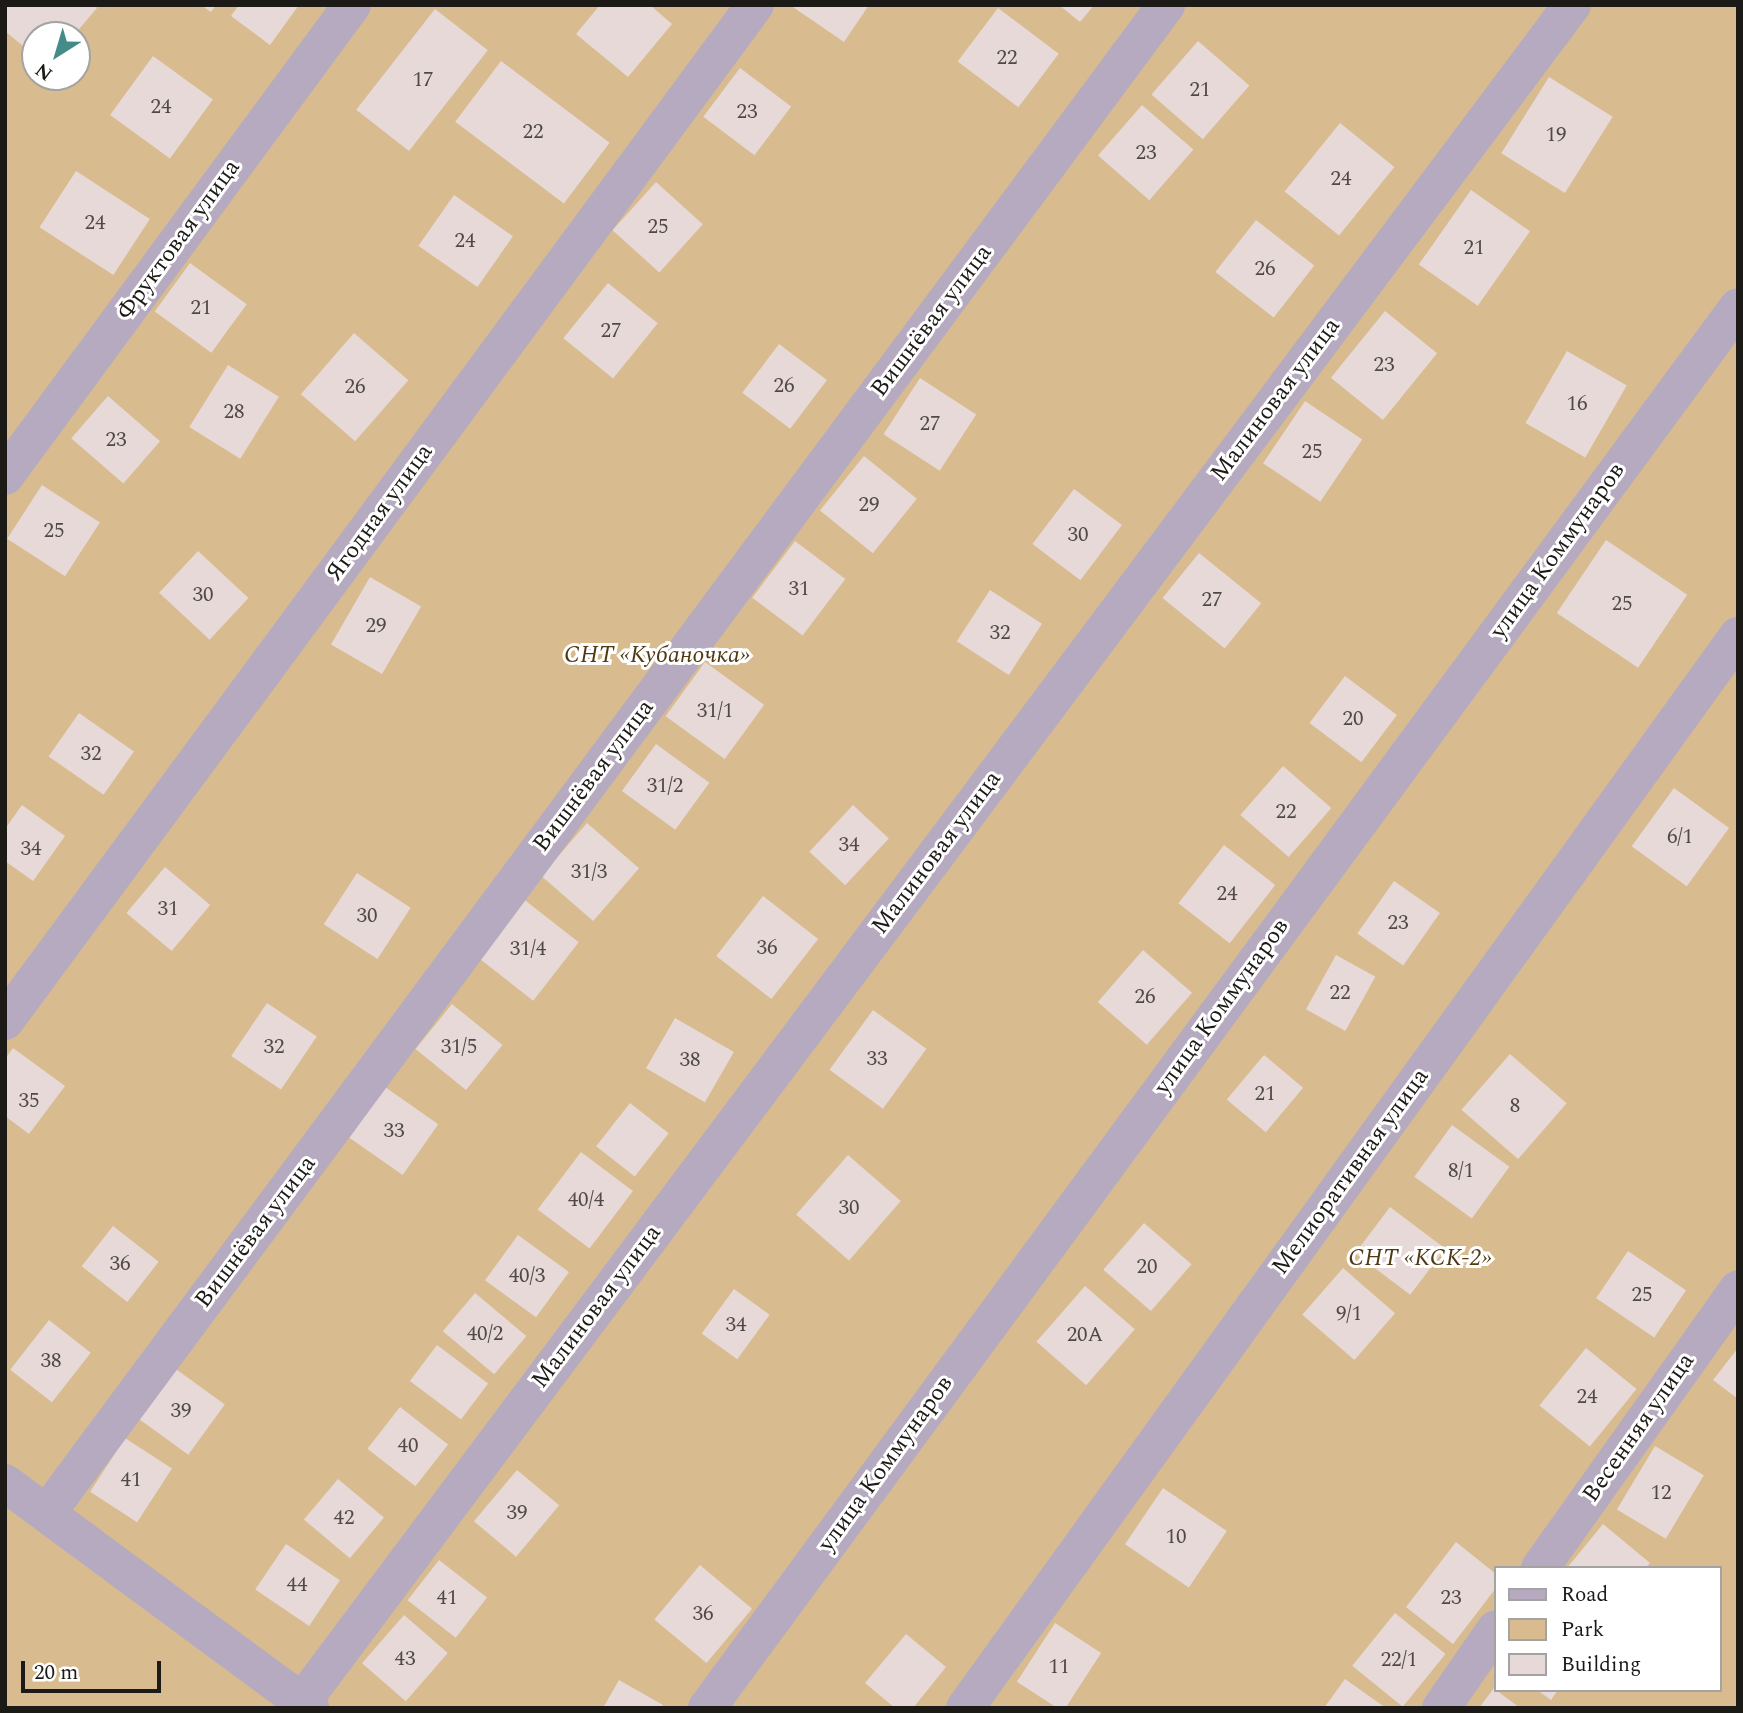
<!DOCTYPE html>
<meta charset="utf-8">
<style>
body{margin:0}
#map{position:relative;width:1743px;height:1713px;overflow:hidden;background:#f8f1e7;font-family:Spectral,serif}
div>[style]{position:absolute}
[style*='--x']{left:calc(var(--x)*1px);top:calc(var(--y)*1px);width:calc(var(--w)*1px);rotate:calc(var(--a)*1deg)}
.green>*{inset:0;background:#d8bc8f}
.building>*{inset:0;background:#e7d9d8;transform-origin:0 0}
.street>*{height:38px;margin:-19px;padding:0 19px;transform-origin:19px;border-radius:19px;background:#b5aabf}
span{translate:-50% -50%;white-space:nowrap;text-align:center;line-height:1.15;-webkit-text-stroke:6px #fff;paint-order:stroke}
.number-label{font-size:21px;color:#4f4a46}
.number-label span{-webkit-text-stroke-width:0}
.street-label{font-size:24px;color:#1c1a16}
.park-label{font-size:24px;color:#4f3a14;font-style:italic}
.frame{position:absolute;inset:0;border:7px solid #1c1a16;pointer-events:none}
.legend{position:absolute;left:1494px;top:1566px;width:228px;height:126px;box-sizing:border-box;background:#fff;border:2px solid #a4a3a2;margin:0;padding:9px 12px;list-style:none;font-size:21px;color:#1c1a16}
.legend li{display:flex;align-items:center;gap:14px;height:35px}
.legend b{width:35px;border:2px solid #a4a3a2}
.north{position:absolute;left:21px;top:21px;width:70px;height:70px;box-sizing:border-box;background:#fff;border:2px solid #a4a3a2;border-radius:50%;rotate:217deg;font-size:19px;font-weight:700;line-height:28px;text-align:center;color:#1c1a16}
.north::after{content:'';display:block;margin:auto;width:24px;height:32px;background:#448c89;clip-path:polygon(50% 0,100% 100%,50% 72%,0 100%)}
.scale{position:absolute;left:21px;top:1661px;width:140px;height:32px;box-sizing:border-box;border:4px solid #1c1a16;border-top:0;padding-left:9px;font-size:21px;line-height:24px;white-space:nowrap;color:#1c1a16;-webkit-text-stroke:5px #fff;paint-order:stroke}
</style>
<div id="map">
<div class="green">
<div style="clip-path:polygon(evenodd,5px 5px,1738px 5px,1738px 1708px,5px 1708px,5px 5px,35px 35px,77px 35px,77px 77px,35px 77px,35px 35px,5px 5px,1496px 1568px,1720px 1568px,1720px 1690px,1496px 1690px,1496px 1568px)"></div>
</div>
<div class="building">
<div style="clip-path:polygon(5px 5px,94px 5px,97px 8px,74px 35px,35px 35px,35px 56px,5px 31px)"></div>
<div style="clip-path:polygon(201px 5px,216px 5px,211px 12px)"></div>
<div style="clip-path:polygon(239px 5px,299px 5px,270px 45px,231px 16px)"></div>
<div style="clip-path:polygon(600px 5px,650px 5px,672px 24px,628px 77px,576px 34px)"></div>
<div style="clip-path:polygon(790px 5px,869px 5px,844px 42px)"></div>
<div style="clip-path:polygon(1059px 5px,1094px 5px,1080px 22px)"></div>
<div style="left:998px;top:8px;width:76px;height:67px;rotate:37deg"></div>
<div style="left:435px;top:9px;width:67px;height:128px;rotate:38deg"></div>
<div style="left:1198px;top:41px;width:68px;height:71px;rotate:41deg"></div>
<div style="left:153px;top:56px;width:74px;height:73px;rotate:36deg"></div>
<div style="left:501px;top:61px;width:136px;height:76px;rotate:37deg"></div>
<div style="left:740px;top:68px;width:64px;height:61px;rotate:37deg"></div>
<div style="left:1549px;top:77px;width:75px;height:90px;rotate:32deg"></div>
<div style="left:1142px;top:105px;width:68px;height:67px;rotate:41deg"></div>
<div style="left:1340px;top:123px;width:70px;height:88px;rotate:39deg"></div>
<div style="left:76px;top:171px;width:88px;height:67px;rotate:33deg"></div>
<div style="left:656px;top:182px;width:63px;height:65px;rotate:42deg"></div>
<div style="left:1471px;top:190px;width:72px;height:91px;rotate:35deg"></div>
<div style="left:454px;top:195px;width:72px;height:62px;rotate:35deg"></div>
<div style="left:1256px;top:220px;width:74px;height:66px;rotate:38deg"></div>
<div style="left:190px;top:263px;width:70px;height:60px;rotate:36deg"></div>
<div style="left:608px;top:283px;width:64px;height:71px;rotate:39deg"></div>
<div style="left:1385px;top:311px;width:67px;height:86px;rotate:39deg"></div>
<div style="left:354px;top:333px;width:72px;height:81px;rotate:41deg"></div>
<div style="left:779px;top:344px;width:60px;height:61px;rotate:37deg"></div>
<div style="left:1567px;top:351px;width:69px;height:83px;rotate:30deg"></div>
<div style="left:228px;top:365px;width:60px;height:73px;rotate:32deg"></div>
<div style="left:920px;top:378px;width:67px;height:67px;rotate:33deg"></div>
<div style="left:108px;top:396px;width:69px;height:56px;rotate:41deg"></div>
<div style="left:1305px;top:401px;width:69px;height:75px;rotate:34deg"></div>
<div style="left:864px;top:456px;width:68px;height:70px;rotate:39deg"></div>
<div style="left:42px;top:485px;width:69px;height:64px;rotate:33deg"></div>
<div style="left:1074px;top:489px;width:60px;height:69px;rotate:37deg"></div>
<div style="left:1606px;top:540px;width:98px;height:88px;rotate:34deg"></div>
<div style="left:795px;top:541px;width:63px;height:71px;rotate:37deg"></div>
<div style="left:198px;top:551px;width:69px;height:57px;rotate:43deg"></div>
<div style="left:1199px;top:553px;width:80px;height:58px;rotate:39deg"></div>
<div style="left:370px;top:577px;width:59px;height:78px;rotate:30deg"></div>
<div style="left:990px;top:590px;width:62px;height:61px;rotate:33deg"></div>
<div style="left:705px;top:662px;width:73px;height:67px;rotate:36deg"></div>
<div style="left:1345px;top:676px;width:65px;height:59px;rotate:37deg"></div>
<div style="left:79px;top:713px;width:67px;height:53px;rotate:35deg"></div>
<div style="left:656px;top:744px;width:66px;height:58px;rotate:36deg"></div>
<div style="left:1283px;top:766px;width:64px;height:65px;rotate:41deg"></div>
<div style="left:1674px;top:788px;width:68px;height:72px;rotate:36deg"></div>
<div style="clip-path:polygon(22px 805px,65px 836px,33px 881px,5px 861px,5px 829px)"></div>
<div style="left:853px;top:805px;width:49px;height:64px;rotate:43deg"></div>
<div style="left:587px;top:823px;width:69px;height:70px;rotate:41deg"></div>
<div style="left:1224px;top:845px;width:65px;height:74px;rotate:38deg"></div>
<div style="left:165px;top:867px;width:59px;height:60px;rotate:40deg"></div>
<div style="left:357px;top:873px;width:64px;height:61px;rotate:33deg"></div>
<div style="left:1394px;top:881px;width:56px;height:64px;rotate:35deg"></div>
<div style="left:763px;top:896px;width:70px;height:76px;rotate:38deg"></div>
<div style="left:522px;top:898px;width:72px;height:74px;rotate:38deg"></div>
<div style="left:1143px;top:950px;width:65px;height:69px;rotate:41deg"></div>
<div style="left:1336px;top:955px;width:45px;height:62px;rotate:29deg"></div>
<div style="left:267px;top:1003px;width:60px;height:64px;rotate:34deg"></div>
<div style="left:452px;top:1004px;width:65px;height:58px;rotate:39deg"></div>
<div style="left:873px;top:1010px;width:66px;height:74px;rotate:36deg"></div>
<div style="left:675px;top:1018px;width:68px;height:58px;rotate:30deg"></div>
<div style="clip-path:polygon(13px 1048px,65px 1086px,29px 1134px,5px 1116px,5px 1059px)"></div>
<div style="left:1510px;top:1054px;width:75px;height:74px;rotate:41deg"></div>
<div style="left:1264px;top:1055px;width:51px;height:58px;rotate:40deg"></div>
<div style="left:385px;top:1087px;width:65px;height:62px;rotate:35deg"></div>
<div style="left:630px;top:1103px;width:49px;height:55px;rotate:38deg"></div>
<div style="left:1452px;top:1125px;width:71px;height:64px;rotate:36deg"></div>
<div style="left:581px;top:1152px;width:65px;height:72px;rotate:37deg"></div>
<div style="left:848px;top:1155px;width:70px;height:79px;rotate:41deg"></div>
<div style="left:1390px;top:1207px;width:69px;height:58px;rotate:37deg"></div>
<div style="left:1144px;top:1223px;width:63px;height:62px;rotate:41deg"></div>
<div style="left:113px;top:1226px;width:58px;height:51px;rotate:38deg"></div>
<div style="left:518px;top:1235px;width:63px;height:56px;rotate:36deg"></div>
<div style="left:1628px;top:1251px;width:70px;height:57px;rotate:34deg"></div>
<div style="left:1343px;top:1268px;width:69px;height:62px;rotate:41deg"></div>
<div style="left:1085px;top:1286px;width:66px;height:74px;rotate:41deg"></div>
<div style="left:734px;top:1289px;width:44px;height:55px;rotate:36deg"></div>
<div style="left:475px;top:1293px;width:67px;height:50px;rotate:40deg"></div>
<div style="left:49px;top:1320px;width:53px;height:63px;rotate:38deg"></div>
<div style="left:437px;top:1345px;width:64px;height:45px;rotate:37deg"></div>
<div style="left:1586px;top:1348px;width:65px;height:74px;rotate:39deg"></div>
<div style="clip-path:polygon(1738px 1348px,1738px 1399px,1713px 1380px)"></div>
<div style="left:173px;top:1367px;width:64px;height:62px;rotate:36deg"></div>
<div style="left:400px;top:1407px;width:61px;height:53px;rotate:38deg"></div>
<div style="left:125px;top:1438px;width:56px;height:64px;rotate:33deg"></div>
<div style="left:1655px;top:1446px;width:57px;height:74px;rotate:31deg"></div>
<div style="left:517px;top:1470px;width:55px;height:67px;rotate:40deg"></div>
<div style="left:338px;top:1479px;width:60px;height:53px;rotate:40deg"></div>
<div style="left:1163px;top:1488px;width:77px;height:68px;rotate:34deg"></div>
<div style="clip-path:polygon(1603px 1524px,1650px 1563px,1646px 1568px,1567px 1568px)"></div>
<div style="clip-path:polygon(1456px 1542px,1496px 1574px,1496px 1588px,1453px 1644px,1406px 1607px)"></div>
<div style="left:286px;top:1544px;width:65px;height:55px;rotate:34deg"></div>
<div style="left:439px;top:1560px;width:61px;height:51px;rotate:38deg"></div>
<div style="left:700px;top:1565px;width:68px;height:71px;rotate:40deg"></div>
<div style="left:1395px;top:1613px;width:65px;height:68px;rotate:39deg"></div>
<div style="left:404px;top:1615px;width:58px;height:64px;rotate:41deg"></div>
<div style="left:1055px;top:1623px;width:55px;height:70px;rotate:33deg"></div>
<div style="clip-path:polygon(906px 1634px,946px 1667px,913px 1708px,895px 1708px,865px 1683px)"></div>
<div style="clip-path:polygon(1345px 1679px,1386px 1708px,1324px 1708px)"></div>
<div style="clip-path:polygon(619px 1680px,663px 1705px,661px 1708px,603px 1708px)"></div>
<div style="clip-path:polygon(1494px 1688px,1496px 1690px,1520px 1708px,1479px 1708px)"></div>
<div style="clip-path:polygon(1537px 1690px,1558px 1690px,1551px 1700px)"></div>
</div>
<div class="street">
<div style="--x:5;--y:476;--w:585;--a:-53.62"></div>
<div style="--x:5;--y:1021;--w:1263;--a:-53.57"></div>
<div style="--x:5;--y:1483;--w:379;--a:36.4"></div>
<div style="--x:47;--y:1513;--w:1878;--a:-53.42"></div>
<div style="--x:1540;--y:1568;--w:342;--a:-54.6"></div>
<div style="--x:302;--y:1702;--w:2120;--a:-53.19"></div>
<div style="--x:707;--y:1708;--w:1739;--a:-53.65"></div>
<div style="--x:965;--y:1708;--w:1322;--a:-54.21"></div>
<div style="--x:1441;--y:1708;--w:96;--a:-55.2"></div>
</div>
<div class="number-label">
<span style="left:1007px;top:58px">22</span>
<span style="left:423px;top:80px">17</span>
<span style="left:1200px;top:90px">21</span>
<span style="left:161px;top:107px">24</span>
<span style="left:747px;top:112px">23</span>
<span style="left:533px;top:132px">22</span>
<span style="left:1556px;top:135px">19</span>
<span style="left:1146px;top:153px">23</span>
<span style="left:1341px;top:179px">24</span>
<span style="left:95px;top:223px">24</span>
<span style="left:658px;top:227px">25</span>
<span style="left:465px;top:241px">24</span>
<span style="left:1474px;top:248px">21</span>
<span style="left:1265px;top:269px">26</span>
<span style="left:201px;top:308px">21</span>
<span style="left:611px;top:331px">27</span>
<span style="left:1384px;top:365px">23</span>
<span style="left:784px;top:386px">26</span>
<span style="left:355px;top:387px">26</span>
<span style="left:1577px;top:404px">16</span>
<span style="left:234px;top:412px">28</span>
<span style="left:930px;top:424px">27</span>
<span style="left:116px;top:440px">23</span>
<span style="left:1312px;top:452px">25</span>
<span style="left:869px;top:505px">29</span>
<span style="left:54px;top:531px">25</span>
<span style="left:1078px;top:535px">30</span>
<span style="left:799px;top:589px">31</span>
<span style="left:203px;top:595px">30</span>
<span style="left:1212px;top:600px">27</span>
<span style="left:1622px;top:604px">25</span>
<span style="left:376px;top:626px">29</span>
<span style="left:1000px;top:633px">32</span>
<span style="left:715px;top:711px">31/1</span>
<span style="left:1353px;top:719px">20</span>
<span style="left:91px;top:754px">32</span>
<span style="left:665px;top:786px">31/2</span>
<span style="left:1286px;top:812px">22</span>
<span style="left:1680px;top:837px">6/1</span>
<span style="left:849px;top:845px">34</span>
<span style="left:31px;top:849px">34</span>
<span style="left:589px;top:872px">31/3</span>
<span style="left:1227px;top:894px">24</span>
<span style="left:168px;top:909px">31</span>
<span style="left:367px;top:916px">30</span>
<span style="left:1398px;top:923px">23</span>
<span style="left:767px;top:948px">36</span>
<span style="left:528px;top:949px">31/4</span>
<span style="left:1340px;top:993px">22</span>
<span style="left:1145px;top:997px">26</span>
<span style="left:274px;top:1047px">32</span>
<span style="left:459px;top:1047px">31/5</span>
<span style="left:877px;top:1059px">33</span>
<span style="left:690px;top:1060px">38</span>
<span style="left:1265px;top:1094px">21</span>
<span style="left:29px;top:1101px">35</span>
<span style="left:1515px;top:1106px">8</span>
<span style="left:394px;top:1131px">33</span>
<span style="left:1461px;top:1171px">8/1</span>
<span style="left:586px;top:1200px">40/4</span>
<span style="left:849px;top:1208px">30</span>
<span style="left:120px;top:1264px">36</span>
<span style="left:1147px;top:1267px">20</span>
<span style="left:527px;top:1276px">40/3</span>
<span style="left:1642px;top:1295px">25</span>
<span style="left:1349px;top:1314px">9/1</span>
<span style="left:736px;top:1325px">34</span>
<span style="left:485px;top:1334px">40/2</span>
<span style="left:1085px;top:1335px">20А</span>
<span style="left:51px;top:1361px">38</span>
<span style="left:1587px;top:1397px">24</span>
<span style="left:181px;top:1411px">39</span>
<span style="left:408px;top:1446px">40</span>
<span style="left:131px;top:1480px">41</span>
<span style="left:1661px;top:1493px">12</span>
<span style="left:517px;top:1513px">39</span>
<span style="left:344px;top:1518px">42</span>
<span style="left:1176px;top:1537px">10</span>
<span style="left:297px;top:1585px">44</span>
<span style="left:447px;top:1598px">41</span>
<span style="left:1451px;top:1598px">23</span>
<span style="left:703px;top:1614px">36</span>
<span style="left:405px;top:1659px">43</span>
<span style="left:1399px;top:1660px">22/1</span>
<span style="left:1059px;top:1667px">11</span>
</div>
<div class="street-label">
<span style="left:179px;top:240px;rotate:-54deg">Фруктовая улица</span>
<span style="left:932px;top:321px;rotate:-53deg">Вишнёвая улица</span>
<span style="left:1276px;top:400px;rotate:-53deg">Малиновая улица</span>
<span style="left:380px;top:513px;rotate:-54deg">Ягодная улица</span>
<span style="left:1558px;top:551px;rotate:-54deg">улица Коммунаров</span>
<span style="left:594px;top:776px;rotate:-53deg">Вишнёвая улица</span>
<span style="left:937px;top:853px;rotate:-53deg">Малиновая улица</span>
<span style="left:1222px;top:1007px;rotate:-54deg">улица Коммунаров</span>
<span style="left:1351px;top:1172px;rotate:-54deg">Мелиоративная улица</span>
<span style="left:256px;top:1232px;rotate:-53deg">Вишнёвая улица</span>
<span style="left:597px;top:1307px;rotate:-53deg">Малиновая улица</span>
<span style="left:1639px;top:1428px;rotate:-55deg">Весенняя улица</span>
<span style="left:886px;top:1464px;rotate:-54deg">улица Коммунаров</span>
</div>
<div class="park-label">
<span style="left:657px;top:656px">СНТ «Кубаночка»</span>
<span style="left:1420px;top:1259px">СНТ «КСК-2»</span>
</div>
<div class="frame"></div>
<ul class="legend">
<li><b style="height:9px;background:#b5aabf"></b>Road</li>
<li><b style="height:19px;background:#d8bc8f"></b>Park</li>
<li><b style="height:19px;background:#e7d9d8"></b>Building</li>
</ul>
<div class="north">N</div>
<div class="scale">20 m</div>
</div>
